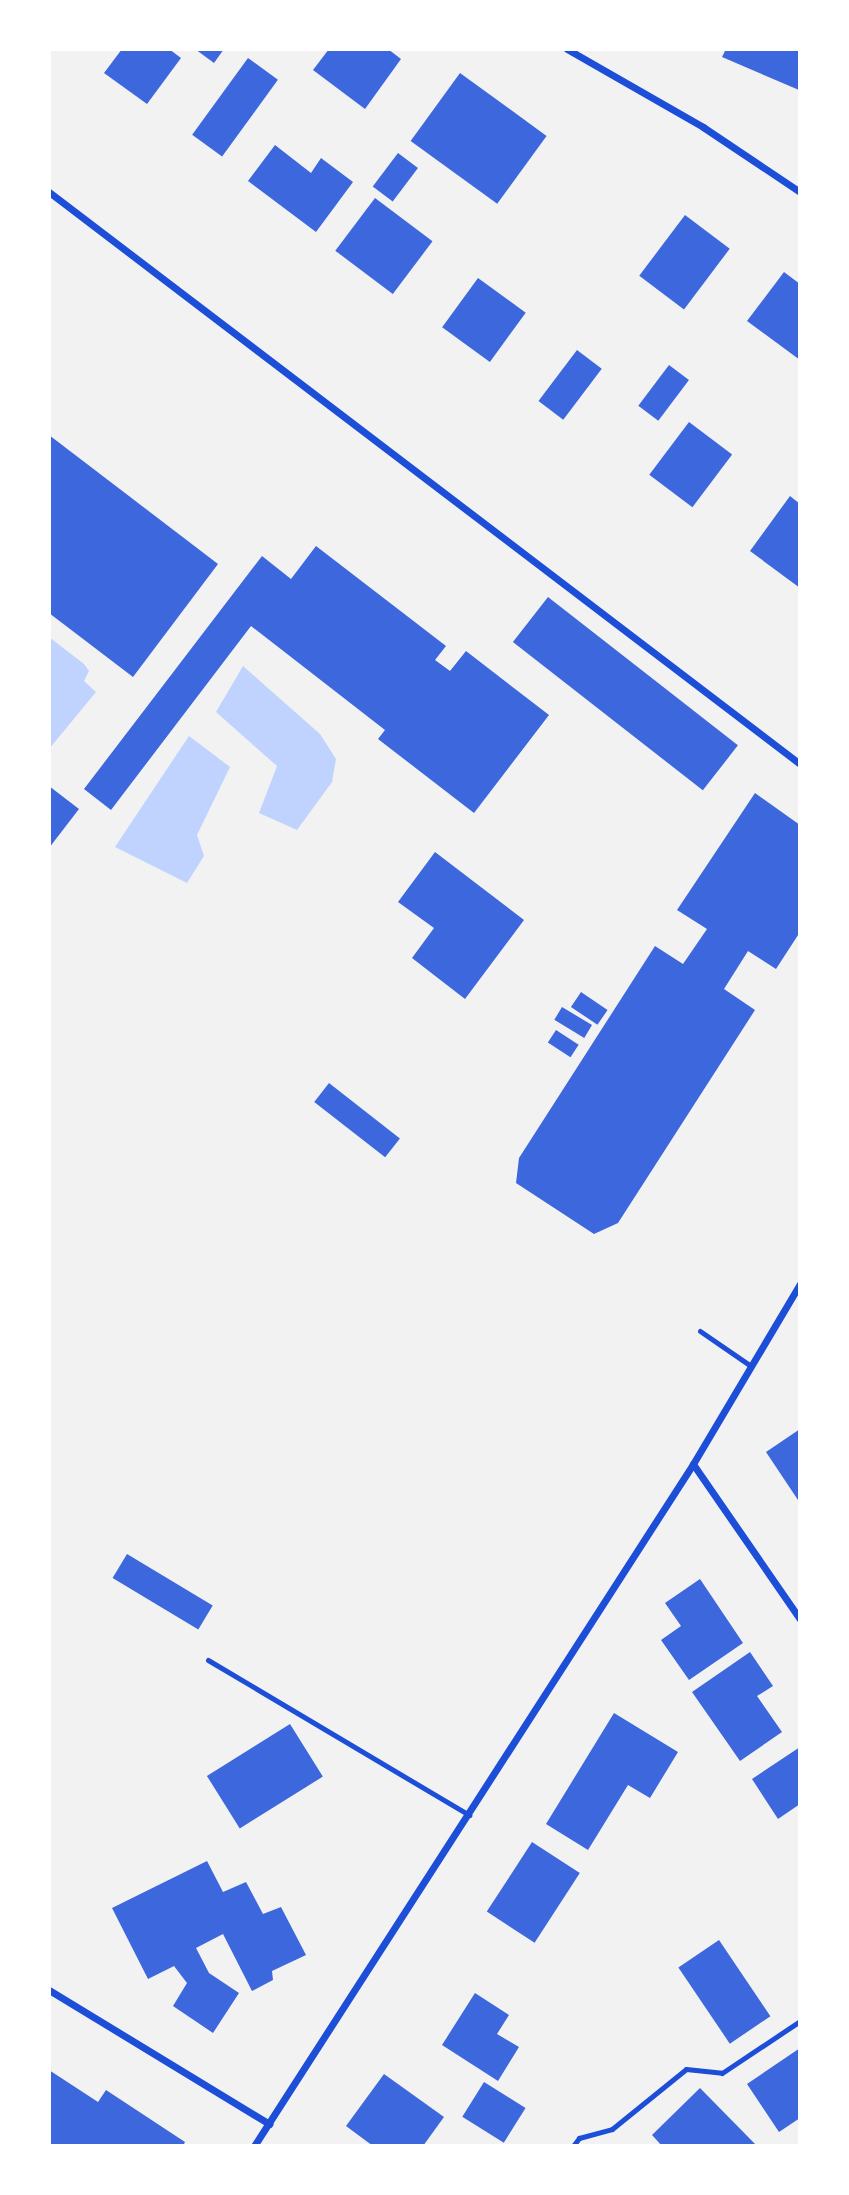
<!DOCTYPE html>
<style>
body{margin:0}
#map{position:relative;width:849px;height:2195px;overflow:hidden;background:#f2f2f2;font-family:"Roboto Serif",serif}
div>[style]{position:absolute}
[style*='--x']{left:calc(var(--x)*1px);top:calc(var(--y)*1px);width:calc(var(--w)*1px);rotate:calc(var(--a)*1deg)}
.water>*{inset:0;background:#bfd3fe}
.building>*{inset:0;background:#3d67dc;transform-origin:0 0}
.service>*{height:5px;margin:-2.5px;padding:0 2.5px;transform-origin:2.5px;border-radius:2.5px;background:#1d4ed8}
.minor>*{height:7px;margin:-3.5px;padding:0 3.5px;transform-origin:3.5px;border-radius:3.5px;background:#1d4ed8}
span{translate:-50% -50%;white-space:nowrap;text-align:center;line-height:1.15;-webkit-text-stroke:7px #fff;paint-order:stroke}
.frame{position:absolute;inset:0;border:51px solid #fff;pointer-events:none}
</style>
<div id="map">
<div class="water">
<div style="clip-path:polygon(49px 637px,84px 664px,89px 671px,84px 681px,96px 692px,49px 749px)"></div>
<div style="clip-path:polygon(243px 666px,320px 734px,336px 759px,332px 782px,297px 830px,259px 813px,277px 766px,216px 712px)"></div>
<div style="clip-path:polygon(189px 736px,230px 767px,197px 835px,204px 856px,187px 883px,115px 847px)"></div>
</div>
<div class="building">
<div style="clip-path:polygon(122px 49px,169px 49px,181px 58px,147px 104px,104px 73px)"></div>
<div style="clip-path:polygon(195px 49px,224px 49px,214px 63px)"></div>
<div style="clip-path:polygon(329px 49px,388px 49px,401px 59px,365px 109px,313px 70px)"></div>
<div style="clip-path:polygon(726px 49px,800px 49px,799px 90px,722px 57px)"></div>
<div style="left:248px;top:58px;width:37px;height:95px;rotate:36deg"></div>
<div style="left:460px;top:73px;width:107px;height:84px;rotate:36deg"></div>
<div style="clip-path:polygon(275px 145px,311px 173px,321px 158px,353px 182px,316px 232px,248px 181px)"></div>
<div style="left:398px;top:153px;width:25px;height:42px;rotate:37deg"></div>
<div style="left:375px;top:198px;width:72px;height:66px;rotate:37deg"></div>
<div style="left:685px;top:215px;width:56px;height:76px;rotate:37deg"></div>
<div style="clip-path:polygon(784px 272px,800px 284px,800px 360px,747px 321px)"></div>
<div style="left:478px;top:278px;width:59px;height:61px;rotate:36deg"></div>
<div style="left:577px;top:350px;width:31px;height:64px;rotate:37deg"></div>
<div style="left:669px;top:365px;width:25px;height:51px;rotate:37deg"></div>
<div style="left:689px;top:422px;width:54px;height:66px;rotate:37deg"></div>
<div style="clip-path:polygon(49px 435px,218px 564px,133px 677px,49px 613px)"></div>
<div style="clip-path:polygon(790px 496px,800px 504px,800px 588px,750px 551px)"></div>
<div style="clip-path:polygon(316px 546px,446px 646px,435px 660px,450px 671px,466px 651px,549px 715px,474px 813px,378px 739px,385px 730px,251px 626px,111px 810px,84px 789px,262px 556px,291px 579px)"></div>
<div style="left:548px;top:597px;width:241px;height:57px;rotate:38deg"></div>
<div style="clip-path:polygon(49px 786px,79px 809px,49px 848px)"></div>
<div style="clip-path:polygon(755px 793px,800px 825px,800px 932px,776px 969px,748px 951px,724px 989px,755px 1010px,618px 1223px,594px 1234px,516px 1183px,519px 1158px,655px 946px,683px 964px,707px 929px,677px 910px)"></div>
<div style="clip-path:polygon(435px 852px,524px 920px,465px 999px,412px 958px,434px 928px,398px 902px)"></div>
<div style="left:581px;top:992px;width:32px;height:18px;rotate:34deg"></div>
<div style="left:562px;top:1007px;width:35px;height:15px;rotate:31deg"></div>
<div style="left:556px;top:1030px;width:27px;height:15px;rotate:33deg"></div>
<div style="left:329px;top:1083px;width:90px;height:24px;rotate:38deg"></div>
<div style="clip-path:polygon(800px 1429px,800px 1503px,766px 1452px)"></div>
<div style="left:127px;top:1554px;width:100px;height:28px;rotate:31deg"></div>
<div style="clip-path:polygon(700px 1579px,743px 1643px,689px 1680px,661px 1640px,681px 1626px,665px 1603px)"></div>
<div style="clip-path:polygon(750px 1652px,773px 1686px,757px 1696px,782px 1732px,740px 1761px,692px 1692px)"></div>
<div style="clip-path:polygon(614px 1713px,678px 1752px,650px 1798px,628px 1785px,588px 1850px,546px 1824px)"></div>
<div style="left:290px;top:1724px;width:62px;height:98px;rotate:58deg"></div>
<div style="clip-path:polygon(800px 1747px,800px 1804px,778px 1819px,752px 1779px)"></div>
<div style="left:532px;top:1842px;width:57px;height:83px;rotate:33deg"></div>
<div style="clip-path:polygon(207px 1861px,223px 1892px,246px 1882px,263px 1914px,281px 1907px,306px 1955px,272px 1971px,273px 1980px,252px 1991px,223px 1934px,196px 1948px,209px 1973px,239px 1993px,213px 2033px,173px 2006px,187px 1983px,174px 1966px,148px 1979px,112px 1908px)"></div>
<div style="left:719px;top:1940px;width:92px;height:49px;rotate:56deg"></div>
<div style="clip-path:polygon(475px 1993px,509px 2015px,497px 2034px,519px 2047px,498px 2081px,442px 2045px)"></div>
<div style="clip-path:polygon(800px 2048px,800px 2118px,779px 2132px,747px 2084px)"></div>
<div style="clip-path:polygon(49px 2070px,98px 2102px,106px 2090px,185px 2142px,183px 2146px,49px 2146px)"></div>
<div style="clip-path:polygon(384px 2074px,444px 2117px,423px 2146px,373px 2146px,346px 2126px)"></div>
<div style="left:484px;top:2082px;width:49px;height:41px;rotate:32deg"></div>
<div style="clip-path:polygon(700px 2088px,757px 2146px,662px 2146px,652px 2135px)"></div>
</div>
<div class="service">
<div style="--x:700;--y:1331;--w:62;--a:34.5"></div>
<div style="--x:208;--y:1660;--w:304;--a:30.7"></div>
<div style="--x:573;--y:2146;--w:10;--a:-53"></div>
<div style="--x:579;--y:2138;--w:34;--a:-15"></div>
<div style="--x:612;--y:2129;--w:95;--a:-39"></div>
<div style="--x:686;--y:2069;--w:36;--a:6"></div>
<div style="--x:722;--y:2073;--w:94;--a:-33.7"></div>
</div>
<div class="minor">
<div style="--x:567;--y:49;--w:157;--a:29.8"></div>
<div style="--x:703;--y:127;--w:117;--a:33.8"></div>
<div style="--x:49;--y:192;--w:944;--a:37.29"></div>
<div style="--x:693;--y:1464;--w:188;--a:55.4"></div>
<div style="--x:49;--y:1990;--w:258;--a:31.3"></div>
<div style="--x:254;--y:2146;--w:811;--a:-57.23"></div>
<div style="--x:693;--y:1464;--w:209;--a:-59.3"></div>
</div>
<div class="frame"></div>
</div>
